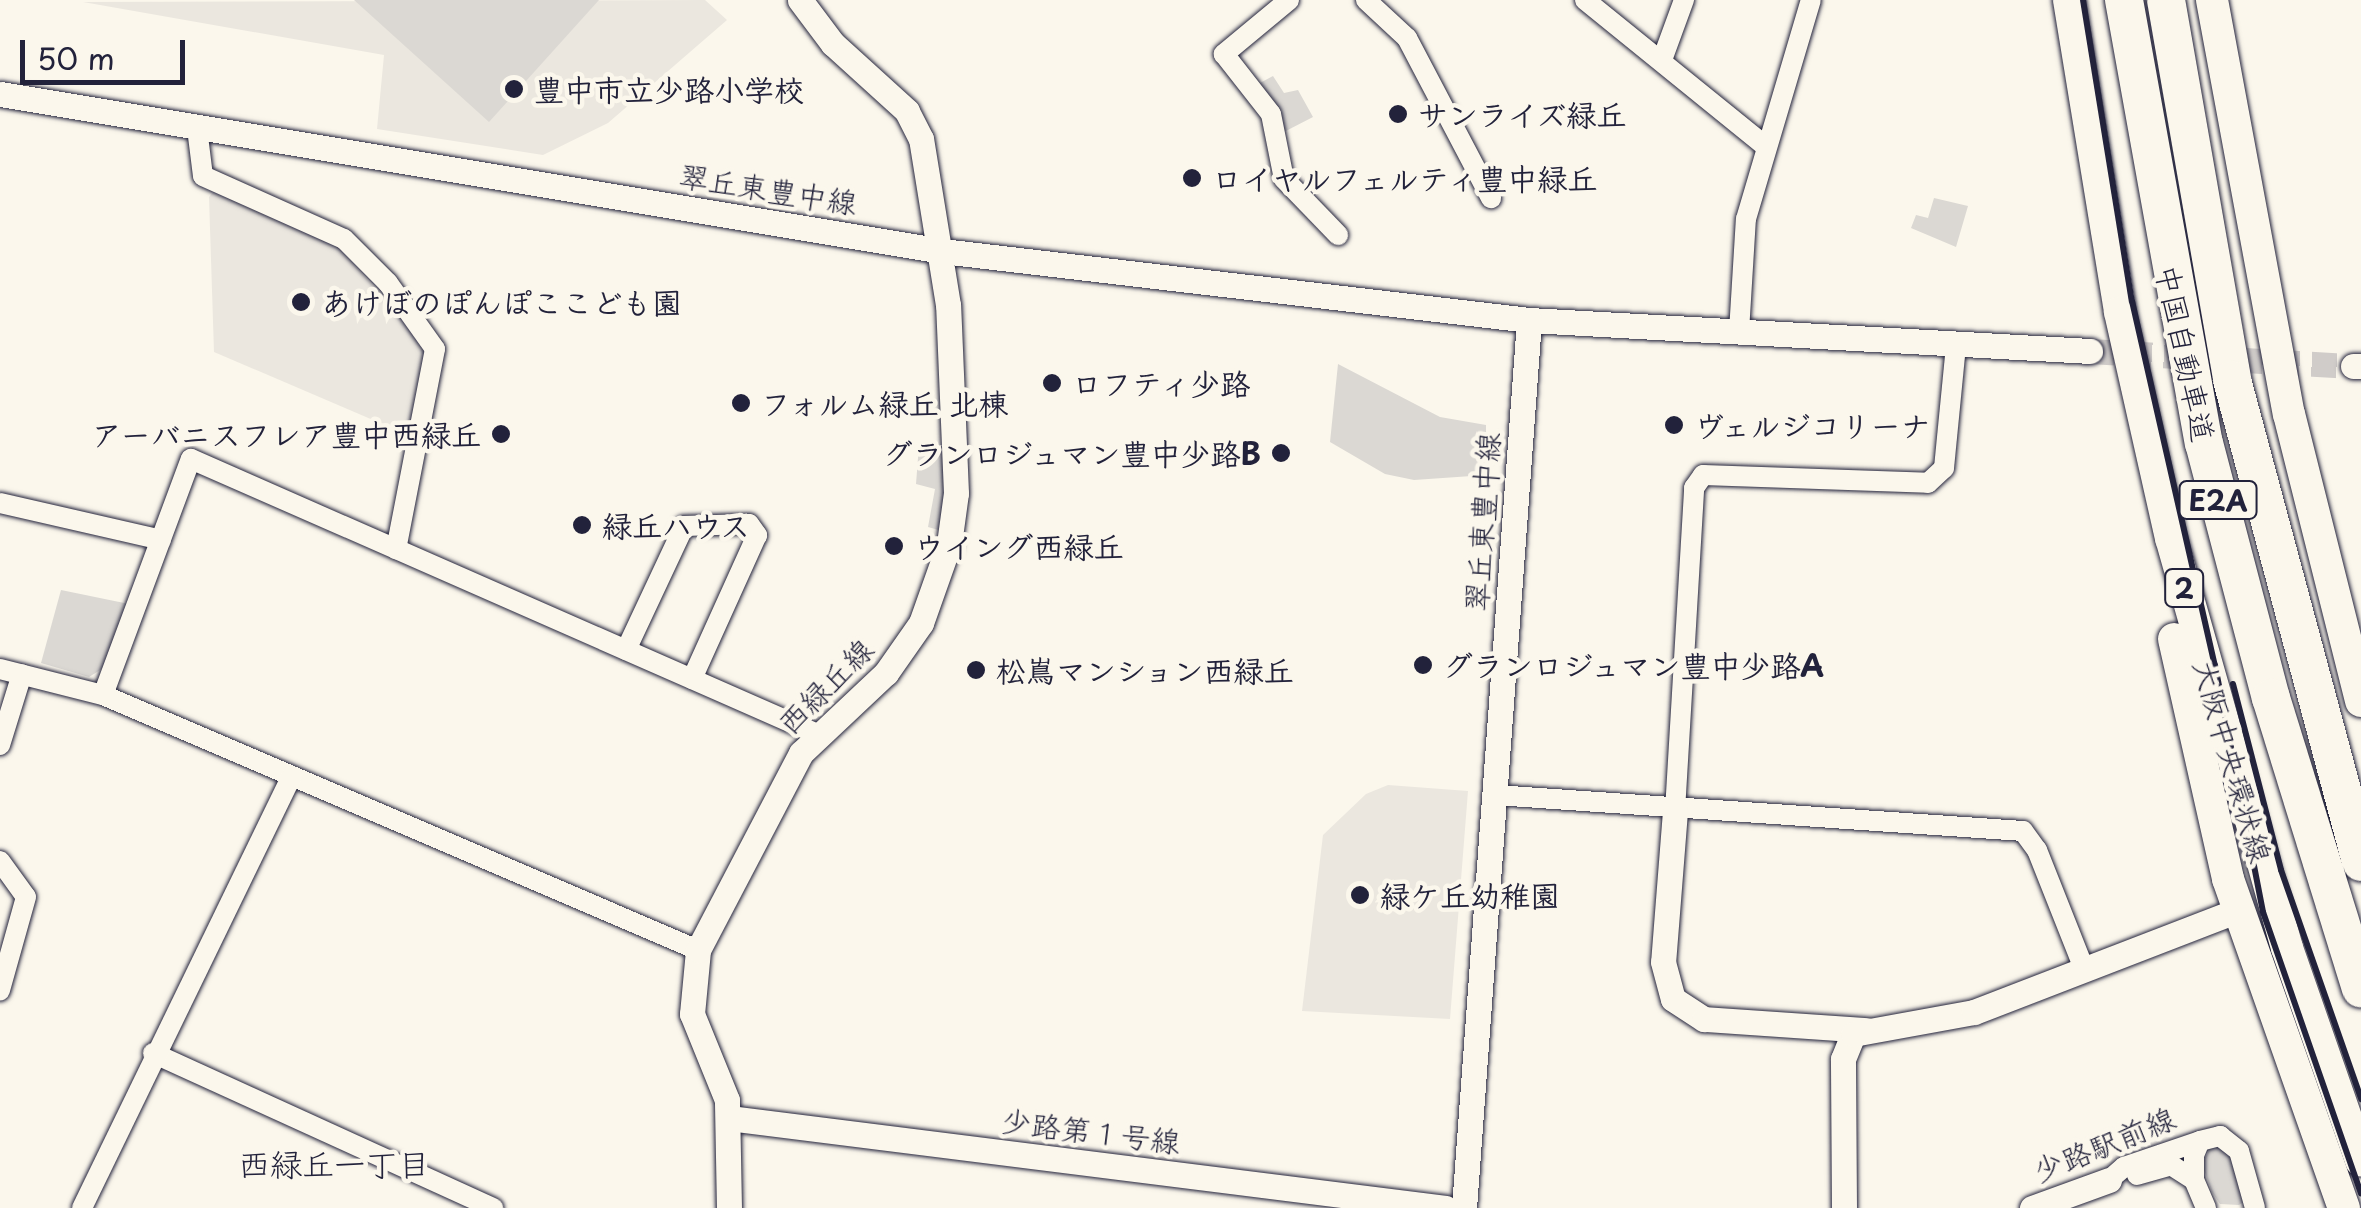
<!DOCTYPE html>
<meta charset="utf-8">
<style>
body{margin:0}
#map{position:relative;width:2361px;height:1208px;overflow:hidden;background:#fbf7ec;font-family:"Playpen Sans","Klee One",sans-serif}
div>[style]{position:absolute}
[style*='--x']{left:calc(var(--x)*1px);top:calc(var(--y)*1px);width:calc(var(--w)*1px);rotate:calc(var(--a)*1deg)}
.built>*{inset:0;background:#ebe7df}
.green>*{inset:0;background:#dbd8d3}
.tertiary-tunnel>*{height:25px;margin-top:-12.5px;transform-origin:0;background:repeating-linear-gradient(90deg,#d0ccc9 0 25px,transparent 0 37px)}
.roads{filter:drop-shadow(0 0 2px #22223b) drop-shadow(0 0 2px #22223b)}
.minor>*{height:20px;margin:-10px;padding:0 10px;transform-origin:10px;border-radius:10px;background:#fbf7ec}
.tertiary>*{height:25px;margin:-12.5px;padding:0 12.5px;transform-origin:12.5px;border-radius:12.5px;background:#fbf7ec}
.primary>*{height:32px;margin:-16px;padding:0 16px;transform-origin:16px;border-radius:16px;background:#fbf7ec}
.motorway>*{height:38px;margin:-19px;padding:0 19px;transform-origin:19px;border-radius:19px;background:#fbf7ec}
.rail>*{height:6px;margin:-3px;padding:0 3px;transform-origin:3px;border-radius:3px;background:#22223b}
.dots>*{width:28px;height:28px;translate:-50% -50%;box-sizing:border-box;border:5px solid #fbf7ec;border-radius:50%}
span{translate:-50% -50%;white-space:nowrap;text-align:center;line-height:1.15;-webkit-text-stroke:9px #fbf7ec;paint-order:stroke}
.shield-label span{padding:2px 8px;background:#fbf7ec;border:2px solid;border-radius:8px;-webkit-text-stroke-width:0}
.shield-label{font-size:28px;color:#22223b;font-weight:700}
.poi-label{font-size:30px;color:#22223b;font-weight:700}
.left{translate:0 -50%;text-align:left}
.right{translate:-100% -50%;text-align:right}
.street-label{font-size:30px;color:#22223b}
.neighbourhood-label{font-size:32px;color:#22223b}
.scale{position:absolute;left:20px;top:40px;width:165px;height:45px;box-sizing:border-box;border:5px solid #22223b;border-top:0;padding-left:12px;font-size:30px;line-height:35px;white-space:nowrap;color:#22223b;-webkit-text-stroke:8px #fbf7ec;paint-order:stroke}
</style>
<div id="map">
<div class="built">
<div style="clip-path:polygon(705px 0,727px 20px,608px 123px,543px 155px,377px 129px,384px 55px,83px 2px)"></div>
<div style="clip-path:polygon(216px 189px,325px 232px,417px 336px,424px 355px,408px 435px,214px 352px,209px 197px)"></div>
<div style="clip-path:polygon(1388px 785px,1468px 791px,1450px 1019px,1302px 1011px,1323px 835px,1366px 794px)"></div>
</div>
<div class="green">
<div style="clip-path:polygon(354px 0,599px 0,489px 122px)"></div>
<div style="clip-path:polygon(1273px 76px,1284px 93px,1298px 90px,1313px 117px,1280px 134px,1277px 107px,1260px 83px)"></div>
<div style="clip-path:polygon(1934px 198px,1968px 206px,1956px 247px,1911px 228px,1916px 215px,1928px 218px)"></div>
<div style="clip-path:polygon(1338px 364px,1440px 417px,1486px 425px,1486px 475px,1414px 480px,1385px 474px,1330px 442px)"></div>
<div style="clip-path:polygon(919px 445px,943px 445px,947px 486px,942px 531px,928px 527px,935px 489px,916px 484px)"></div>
<div style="clip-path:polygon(61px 590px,129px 604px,105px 667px,89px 677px,41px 663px)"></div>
<div style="clip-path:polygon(2211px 1147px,2228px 1150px,2245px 1201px,2239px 1205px,2220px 1204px,2212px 1192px,2202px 1164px)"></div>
</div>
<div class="tertiary-tunnel">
<div style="--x:2090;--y:351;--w:263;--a:3.3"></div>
</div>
<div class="roads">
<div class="minor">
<div style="--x:1289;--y:0;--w:85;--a:140.3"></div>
<div style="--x:1224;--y:54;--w:76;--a:51.9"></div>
<div style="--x:1271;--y:114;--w:66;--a:78.7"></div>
<div style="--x:1284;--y:179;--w:78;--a:46"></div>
<div style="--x:1366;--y:0;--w:56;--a:42.8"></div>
<div style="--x:1407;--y:38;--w:181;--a:62.3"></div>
<div style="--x:1585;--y:0;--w:229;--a:39"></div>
<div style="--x:1662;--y:60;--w:64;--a:-69.9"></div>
<div style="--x:197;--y:128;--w:48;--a:82.9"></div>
<div style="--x:203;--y:176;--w:154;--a:24.1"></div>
<div style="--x:344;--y:239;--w:62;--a:45"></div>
<div style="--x:388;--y:283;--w:81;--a:54.5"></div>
<div style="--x:435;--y:349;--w:204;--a:101"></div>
<div style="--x:1739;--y:332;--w:113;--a:-86.5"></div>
<div style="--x:1746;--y:219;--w:228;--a:-73.5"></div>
<div style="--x:0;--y:503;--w:165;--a:12.9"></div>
<div style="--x:626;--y:650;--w:137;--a:-64.9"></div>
<div style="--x:684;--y:526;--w:65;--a:-1.8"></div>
<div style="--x:749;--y:524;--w:14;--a:54"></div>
<div style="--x:757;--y:535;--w:158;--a:114.3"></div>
<div style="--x:0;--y:669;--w:106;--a:14.2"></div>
<div style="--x:103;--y:695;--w:647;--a:23.2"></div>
<div style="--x:103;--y:695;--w:252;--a:-69.6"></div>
<div style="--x:191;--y:459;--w:682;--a:23.71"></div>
<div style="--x:0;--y:745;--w:74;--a:-72.8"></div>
<div style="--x:1495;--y:795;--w:529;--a:3.9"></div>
<div style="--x:2023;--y:831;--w:24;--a:54"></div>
<div style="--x:2037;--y:850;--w:128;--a:68.4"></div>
<div style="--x:1675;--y:811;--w:324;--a:-86.6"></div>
<div style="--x:1694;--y:488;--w:16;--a:-55"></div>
<div style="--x:1703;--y:475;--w:225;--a:2"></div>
<div style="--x:1928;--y:483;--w:22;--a:-43"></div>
<div style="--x:1944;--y:468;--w:124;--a:-84.4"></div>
<div style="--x:0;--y:861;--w:44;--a:54.2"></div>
<div style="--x:26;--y:897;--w:97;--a:105.6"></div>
<div style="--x:153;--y:1053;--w:374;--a:24.5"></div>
<div style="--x:2137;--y:1175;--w:35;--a:-16"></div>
<div style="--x:2171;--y:1165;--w:27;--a:33"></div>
<div style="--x:2109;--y:1180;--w:20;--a:-41"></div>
<div style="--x:2124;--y:1167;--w:80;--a:-18.9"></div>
<div style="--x:82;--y:1208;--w:480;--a:-64.1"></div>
<div style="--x:2206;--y:1208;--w:30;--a:-113"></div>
<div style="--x:2194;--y:1180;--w:25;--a:-90"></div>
<div style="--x:2194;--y:1155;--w:15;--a:-67"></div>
<div style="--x:2200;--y:1141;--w:21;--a:-14"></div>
<div style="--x:2220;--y:1136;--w:24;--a:38"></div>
<div style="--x:2239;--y:1151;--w:59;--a:74.3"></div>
</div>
<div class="tertiary">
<div style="--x:0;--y:94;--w:955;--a:9.46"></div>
<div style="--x:942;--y:251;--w:591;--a:6.7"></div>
<div style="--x:1529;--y:320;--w:562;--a:3.16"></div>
<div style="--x:2353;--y:366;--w:8;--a:0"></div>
<div style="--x:1675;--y:811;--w:151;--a:94.5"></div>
<div style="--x:1663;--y:962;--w:38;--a:75"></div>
<div style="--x:1673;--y:999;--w:37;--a:33"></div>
<div style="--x:1704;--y:1019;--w:162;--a:3.9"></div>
<div style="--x:729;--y:1118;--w:722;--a:7.16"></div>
<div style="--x:729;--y:1208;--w:108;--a:-91.1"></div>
<div style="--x:727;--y:1100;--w:93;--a:-112.1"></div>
<div style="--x:692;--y:1014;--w:64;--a:-84.6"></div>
<div style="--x:698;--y:950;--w:222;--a:-62.4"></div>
<div style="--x:801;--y:753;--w:117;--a:-43.3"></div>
<div style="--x:886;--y:673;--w:61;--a:-55"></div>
<div style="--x:921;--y:623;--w:84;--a:-70.5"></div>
<div style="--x:949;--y:544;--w:51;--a:-82.2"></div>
<div style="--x:956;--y:493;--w:188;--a:-92.4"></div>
<div style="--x:948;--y:305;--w:168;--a:-99.2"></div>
<div style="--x:921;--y:139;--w:31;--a:-117"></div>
<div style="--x:907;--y:111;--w:100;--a:-137.8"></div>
<div style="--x:833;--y:44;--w:55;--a:-126.9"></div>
<div style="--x:1464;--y:1208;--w:890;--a:-85.81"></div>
<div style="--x:1844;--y:1208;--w:149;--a:-90.4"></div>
<div style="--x:1843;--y:1059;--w:27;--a:-68"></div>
<div style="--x:1853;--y:1034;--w:123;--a:-10.3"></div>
<div style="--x:1974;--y:1012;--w:283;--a:-21.1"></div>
<div style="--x:2032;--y:1208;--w:82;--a:-20"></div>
</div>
<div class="primary">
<div style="--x:2069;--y:0;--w:316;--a:80.7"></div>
<div style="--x:2120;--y:312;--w:232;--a:77.3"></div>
<div style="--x:2171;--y:538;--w:426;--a:74.2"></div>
<div style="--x:2287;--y:948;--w:225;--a:70.8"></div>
<div style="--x:2212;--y:0;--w:421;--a:79.5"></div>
<div style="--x:2289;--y:414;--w:296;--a:75.9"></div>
<div style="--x:2174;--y:639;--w:246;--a:77.3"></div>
<div style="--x:2228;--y:879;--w:349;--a:70.6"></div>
</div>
<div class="motorway">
<div style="--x:2124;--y:0;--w:450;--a:79.8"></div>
<div style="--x:2204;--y:443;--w:264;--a:75.3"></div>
<div style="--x:2271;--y:698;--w:304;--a:72.8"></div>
<div style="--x:2166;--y:0;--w:386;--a:80.1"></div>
<div style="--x:2232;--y:380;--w:499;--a:75"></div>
</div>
</div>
<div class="rail">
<div style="--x:2083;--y:0;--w:305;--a:80.8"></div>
<div style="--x:2132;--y:301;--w:373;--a:77.2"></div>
<div style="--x:2215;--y:665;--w:252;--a:79"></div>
<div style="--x:2263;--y:912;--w:298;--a:70.8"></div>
<div style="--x:2233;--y:684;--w:192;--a:75.5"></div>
<div style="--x:2281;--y:870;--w:243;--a:70.7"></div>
</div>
<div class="dots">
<div style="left:514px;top:89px;background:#22223b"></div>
<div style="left:1398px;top:114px;background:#22223b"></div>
<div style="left:1192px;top:178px;background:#22223b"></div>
<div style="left:301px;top:302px;background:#22223b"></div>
<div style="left:1052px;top:383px;background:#22223b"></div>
<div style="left:741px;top:403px;background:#22223b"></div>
<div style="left:1674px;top:425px;background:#22223b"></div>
<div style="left:501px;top:434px;background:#22223b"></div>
<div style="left:1281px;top:453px;background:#22223b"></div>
<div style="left:582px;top:525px;background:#22223b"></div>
<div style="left:894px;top:546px;background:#22223b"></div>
<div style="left:1423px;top:665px;background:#22223b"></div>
<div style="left:976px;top:670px;background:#22223b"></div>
<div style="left:1360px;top:895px;background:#22223b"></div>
</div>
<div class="shield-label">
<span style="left:2218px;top:500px">E2A</span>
<span style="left:2184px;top:588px">2</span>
</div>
<div class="poi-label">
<span class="left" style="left:534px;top:89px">豊中市立少路小学校</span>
<span class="left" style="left:1418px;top:114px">サンライズ緑丘</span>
<span class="left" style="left:1212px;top:178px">ロイヤルフェルティ豊中緑丘</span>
<span class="left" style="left:321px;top:302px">あけぼのぽんぽここども園</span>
<span class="left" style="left:1072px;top:383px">ロフティ少路</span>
<span class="left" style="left:761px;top:403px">フォルム緑丘 北棟</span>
<span class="left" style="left:1694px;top:425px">ヴェルジコリーナ</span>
<span class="right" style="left:481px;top:434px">アーバニスフレア豊中西緑丘</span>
<span class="right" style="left:1261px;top:453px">グランロジュマン豊中少路B</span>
<span class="left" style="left:602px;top:525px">緑丘ハウス</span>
<span class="left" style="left:914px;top:546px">ウイング西緑丘</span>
<span class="left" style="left:1443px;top:665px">グランロジュマン豊中少路A</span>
<span class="left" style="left:996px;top:670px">松嶌マンション西緑丘</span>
<span class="left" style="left:1380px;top:895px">緑ケ丘幼稚園</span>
</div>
<div class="street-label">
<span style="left:768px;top:189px;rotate:9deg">翠丘東豊中線</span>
<span style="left:2186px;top:353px;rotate:78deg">中国自動車道</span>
<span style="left:1482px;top:522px;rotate:-86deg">翠丘東豊中線</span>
<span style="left:825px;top:686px;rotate:-45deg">西緑丘線</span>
<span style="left:2233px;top:761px;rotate:74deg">大阪中央環状線</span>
<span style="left:1091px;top:1131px;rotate:7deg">少路第１号線</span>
<span style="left:2104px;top:1144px;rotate:-22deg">少路駅前線</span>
</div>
<div class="neighbourhood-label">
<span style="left:334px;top:1163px">西緑丘一丁目</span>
</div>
<div class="scale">50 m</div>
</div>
